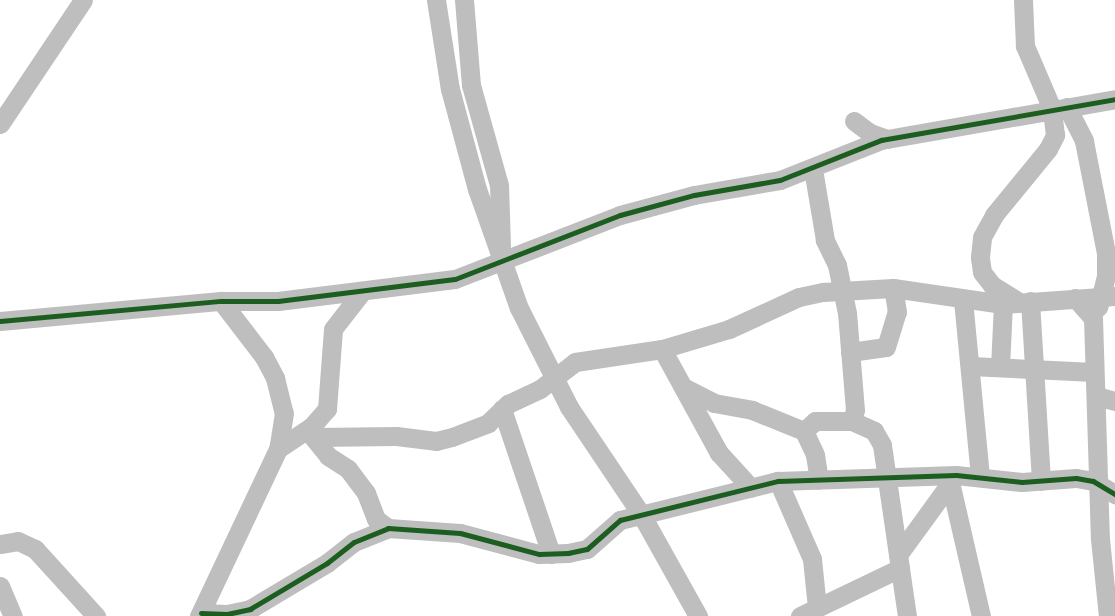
<!DOCTYPE html>
<style>
body{margin:0}
#map{position:relative;width:1115px;height:616px;overflow:hidden;background:#fff;font-family:Signika,sans-serif}
div>[style]{position:absolute}
[style*='--x']{left:calc(var(--x)*1px);top:calc(var(--y)*1px);width:calc(var(--w)*1px);rotate:calc(var(--a)*1deg)}
.street>*{height:19px;margin:-9.5px;padding:0 9.5px;transform-origin:9.5px;border-radius:9.5px;background:#bebebe}
.cycleway>*{height:5px;margin:-2.5px;padding:0 2.5px;transform-origin:2.5px;border-radius:2.5px;background:#1b5e20}
span{translate:-50% -50%;white-space:nowrap;text-align:center;line-height:1.15;-webkit-text-stroke:4px #fff;paint-order:stroke}
</style>
<div id="map">
<div class="street">
<div style="--x:436;--y:0;--w:90;--a:81.1"></div>
<div style="--x:450;--y:89;--w:104;--a:74.9"></div>
<div style="--x:477;--y:189;--w:126;--a:70.6"></div>
<div style="--x:519;--y:308;--w:111;--a:63.2"></div>
<div style="--x:569;--y:407;--w:129;--a:56.1"></div>
<div style="--x:641;--y:514;--w:117;--a:60.8"></div>
<div style="--x:464;--y:0;--w:85;--a:85.3"></div>
<div style="--x:471;--y:85;--w:104;--a:74.4"></div>
<div style="--x:499;--y:185;--w:61;--a:88.1"></div>
<div style="--x:1067;--y:107;--w:38;--a:63"></div>
<div style="--x:1084;--y:141;--w:114;--a:78.9"></div>
<div style="--x:1106;--y:253;--w:23;--a:90"></div>
<div style="--x:1106;--y:276;--w:32;--a:104"></div>
<div style="--x:854;--y:121;--w:20;--a:37"></div>
<div style="--x:870;--y:133;--w:18;--a:19"></div>
<div style="--x:0;--y:124;--w:149;--a:-56.2"></div>
<div style="--x:1075;--y:298;--w:27;--a:48"></div>
<div style="--x:1093;--y:318;--w:221;--a:88.2"></div>
<div style="--x:1100;--y:539;--w:77;--a:84.1"></div>
<div style="--x:963;--y:300;--w:178;--a:84.5"></div>
<div style="--x:221;--y:301;--w:71;--a:52.5"></div>
<div style="--x:264;--y:357;--w:24;--a:62"></div>
<div style="--x:275;--y:378;--w:36;--a:76"></div>
<div style="--x:284;--y:413;--w:36;--a:99"></div>
<div style="--x:1030;--y:301;--w:180;--a:86.5"></div>
<div style="--x:1019;--y:302;--w:32;--a:-148"></div>
<div style="--x:992;--y:285;--w:16;--a:-128"></div>
<div style="--x:982;--y:272;--w:15;--a:-98"></div>
<div style="--x:980;--y:257;--w:20;--a:-84"></div>
<div style="--x:982;--y:237;--w:25;--a:-61"></div>
<div style="--x:994;--y:215;--w:85;--a:-50.7"></div>
<div style="--x:1048;--y:149;--w:16;--a:-63"></div>
<div style="--x:1055;--y:135;--w:26;--a:-97"></div>
<div style="--x:1052;--y:109;--w:69;--a:-113.2"></div>
<div style="--x:1025;--y:46;--w:46;--a:-92.5"></div>
<div style="--x:0;--y:321;--w:222;--a:-5.2"></div>
<div style="--x:221;--y:301;--w:57;--a:0"></div>
<div style="--x:278;--y:301;--w:178;--a:-7.1"></div>
<div style="--x:455;--y:279;--w:177;--a:-21.2"></div>
<div style="--x:620;--y:215;--w:77;--a:-15.1"></div>
<div style="--x:694;--y:195;--w:87;--a:-9.9"></div>
<div style="--x:780;--y:180;--w:109;--a:-21.6"></div>
<div style="--x:881;--y:140;--w:238;--a:-9.9"></div>
<div style="--x:662;--y:349;--w:119;--a:61.3"></div>
<div style="--x:719;--y:453;--w:47;--a:47.6"></div>
<div style="--x:850;--y:352;--w:36;--a:-8"></div>
<div style="--x:886;--y:347;--w:37;--a:-73"></div>
<div style="--x:897;--y:312;--w:24;--a:-99"></div>
<div style="--x:970;--y:366;--w:124;--a:2.8"></div>
<div style="--x:1000;--y:367;--w:63;--a:-87.3"></div>
<div style="--x:685;--y:388;--w:33;--a:27"></div>
<div style="--x:714;--y:403;--w:39;--a:10"></div>
<div style="--x:752;--y:410;--w:56;--a:22"></div>
<div style="--x:804;--y:431;--w:26;--a:65"></div>
<div style="--x:815;--y:455;--w:25;--a:81"></div>
<div style="--x:1096;--y:396;--w:20;--a:15"></div>
<div style="--x:502;--y:409;--w:153;--a:71.3"></div>
<div style="--x:852;--y:421;--w:24;--a:24"></div>
<div style="--x:874;--y:431;--w:16;--a:60"></div>
<div style="--x:882;--y:445;--w:173;--a:81.7"></div>
<div style="--x:308;--y:431;--w:32;--a:51"></div>
<div style="--x:328;--y:456;--w:24;--a:33"></div>
<div style="--x:348;--y:469;--w:30;--a:53"></div>
<div style="--x:366;--y:493;--w:28;--a:69"></div>
<div style="--x:376;--y:519;--w:15;--a:37"></div>
<div style="--x:804;--y:431;--w:15;--a:-42"></div>
<div style="--x:815;--y:421;--w:37;--a:0"></div>
<div style="--x:852;--y:421;--w:11;--a:-75"></div>
<div style="--x:855;--y:410;--w:97;--a:-94.7"></div>
<div style="--x:847;--y:313;--w:49;--a:-101.8"></div>
<div style="--x:837;--y:265;--w:28;--a:-116"></div>
<div style="--x:825;--y:240;--w:72;--a:-99.6"></div>
<div style="--x:316;--y:437;--w:80;--a:-0.7"></div>
<div style="--x:396;--y:436;--w:40;--a:7.1"></div>
<div style="--x:436;--y:441;--w:16;--a:-14"></div>
<div style="--x:452;--y:437;--w:39;--a:-21"></div>
<div style="--x:488;--y:423;--w:28;--a:-44"></div>
<div style="--x:508;--y:404;--w:35;--a:-25"></div>
<div style="--x:540;--y:389;--w:44;--a:-37.6"></div>
<div style="--x:575;--y:362;--w:88;--a:-8.5"></div>
<div style="--x:662;--y:349;--w:70;--a:-16.6"></div>
<div style="--x:729;--y:329;--w:77;--a:-24.6"></div>
<div style="--x:799;--y:297;--w:25;--a:-12"></div>
<div style="--x:823;--y:292;--w:70;--a:-3.3"></div>
<div style="--x:893;--y:288;--w:111;--a:8.3"></div>
<div style="--x:1003;--y:304;--w:112;--a:-4.1"></div>
<div style="--x:778;--y:481;--w:85;--a:66.4"></div>
<div style="--x:812;--y:559;--w:48;--a:84.1"></div>
<div style="--x:950;--y:482;--w:138;--a:77"></div>
<div style="--x:0;--y:544;--w:18;--a:-9"></div>
<div style="--x:18;--y:541;--w:19;--a:25"></div>
<div style="--x:35;--y:549;--w:91;--a:47.7"></div>
<div style="--x:898;--y:555;--w:95;--a:-54"></div>
<div style="--x:0;--y:586;--w:33;--a:67"></div>
<div style="--x:201;--y:613;--w:26;--a:2"></div>
<div style="--x:227;--y:614;--w:24;--a:-12"></div>
<div style="--x:250;--y:609;--w:90;--a:-30.9"></div>
<div style="--x:327;--y:563;--w:34;--a:-38"></div>
<div style="--x:354;--y:542;--w:37;--a:-22"></div>
<div style="--x:388;--y:528;--w:72;--a:4"></div>
<div style="--x:460;--y:533;--w:82;--a:14.9"></div>
<div style="--x:539;--y:554;--w:29;--a:-2"></div>
<div style="--x:568;--y:553;--w:19;--a:-12"></div>
<div style="--x:587;--y:549;--w:44;--a:-41.3"></div>
<div style="--x:620;--y:520;--w:163;--a:-13.9"></div>
<div style="--x:778;--y:481;--w:178;--a:-1.9"></div>
<div style="--x:956;--y:475;--w:66;--a:6.1"></div>
<div style="--x:1022;--y:482;--w:54;--a:-4.2"></div>
<div style="--x:1076;--y:478;--w:17;--a:10"></div>
<div style="--x:1093;--y:481;--w:26;--a:31"></div>
<div style="--x:199;--y:616;--w:185;--a:-64.7"></div>
<div style="--x:278;--y:449;--w:41;--a:-34.1"></div>
<div style="--x:312;--y:426;--w:23;--a:-49"></div>
<div style="--x:327;--y:409;--w:80;--a:-85.7"></div>
<div style="--x:333;--y:329;--w:46;--a:-52.1"></div>
<div style="--x:800;--y:616;--w:111;--a:-25.6"></div>
</div>
<div class="cycleway">
<div style="--x:0;--y:321;--w:222;--a:-5.2"></div>
<div style="--x:221;--y:301;--w:57;--a:0"></div>
<div style="--x:278;--y:301;--w:178;--a:-7.1"></div>
<div style="--x:455;--y:279;--w:177;--a:-21.2"></div>
<div style="--x:620;--y:215;--w:77;--a:-15.1"></div>
<div style="--x:694;--y:195;--w:87;--a:-9.9"></div>
<div style="--x:780;--y:180;--w:109;--a:-21.6"></div>
<div style="--x:881;--y:140;--w:238;--a:-9.9"></div>
<div style="--x:201;--y:613;--w:26;--a:2"></div>
<div style="--x:227;--y:614;--w:24;--a:-12"></div>
<div style="--x:250;--y:609;--w:90;--a:-30.9"></div>
<div style="--x:327;--y:563;--w:34;--a:-38"></div>
<div style="--x:354;--y:542;--w:37;--a:-22"></div>
<div style="--x:388;--y:528;--w:72;--a:4"></div>
<div style="--x:460;--y:533;--w:82;--a:14.9"></div>
<div style="--x:539;--y:554;--w:29;--a:-2"></div>
<div style="--x:568;--y:553;--w:19;--a:-12"></div>
<div style="--x:587;--y:549;--w:44;--a:-41.3"></div>
<div style="--x:620;--y:520;--w:163;--a:-13.9"></div>
<div style="--x:778;--y:481;--w:178;--a:-1.9"></div>
<div style="--x:956;--y:475;--w:66;--a:6.1"></div>
<div style="--x:1022;--y:482;--w:54;--a:-4.2"></div>
<div style="--x:1076;--y:478;--w:17;--a:10"></div>
<div style="--x:1093;--y:481;--w:26;--a:31"></div>
</div>
</div>
